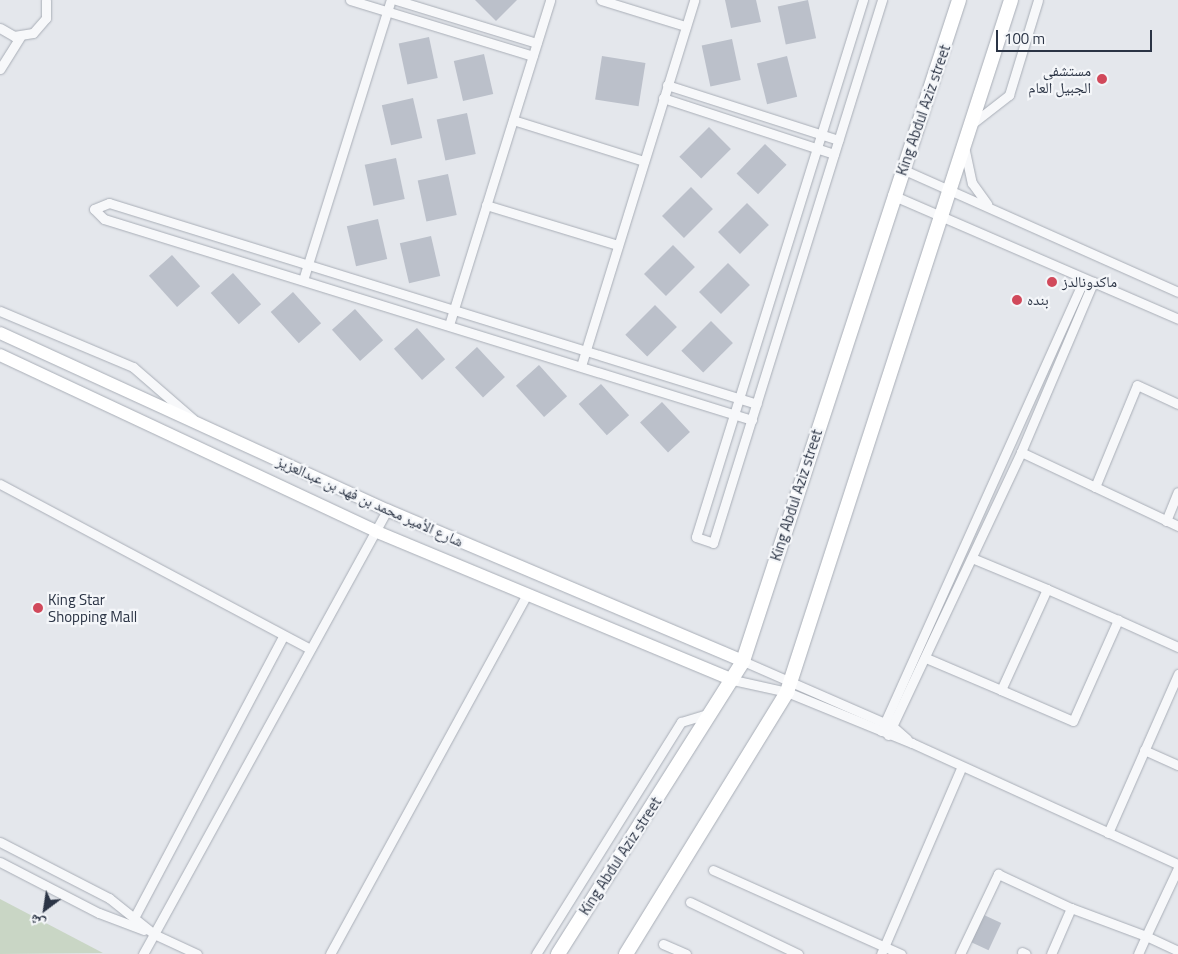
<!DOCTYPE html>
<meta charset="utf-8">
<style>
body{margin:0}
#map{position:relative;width:1178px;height:954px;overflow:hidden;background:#e4e7ec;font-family:"Titillium Web","Noto Naskh Arabic",sans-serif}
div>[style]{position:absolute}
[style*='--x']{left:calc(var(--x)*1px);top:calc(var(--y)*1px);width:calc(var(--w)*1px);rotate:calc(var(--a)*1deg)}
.green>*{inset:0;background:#c9d6c5}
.building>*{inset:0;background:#bbc0ca;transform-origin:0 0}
.roads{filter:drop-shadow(0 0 1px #a9aeb7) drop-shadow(0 0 1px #a9aeb7)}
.minor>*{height:9px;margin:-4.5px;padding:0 4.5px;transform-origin:4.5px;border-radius:4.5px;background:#f7f8fa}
.secondary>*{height:12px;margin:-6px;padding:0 6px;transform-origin:6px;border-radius:6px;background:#fff}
.primary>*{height:14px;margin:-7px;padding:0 7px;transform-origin:7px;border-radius:7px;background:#fff}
.dots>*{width:14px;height:14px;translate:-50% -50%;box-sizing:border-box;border:2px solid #f4f6f9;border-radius:50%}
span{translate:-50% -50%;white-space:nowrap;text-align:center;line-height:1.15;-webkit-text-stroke:4.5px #f4f6f9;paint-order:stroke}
.poi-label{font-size:15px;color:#2b3445}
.right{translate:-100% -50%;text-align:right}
.left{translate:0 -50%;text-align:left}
.street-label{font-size:15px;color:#2b3445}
.north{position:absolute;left:20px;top:884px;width:50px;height:50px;-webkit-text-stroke:4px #f4f6f9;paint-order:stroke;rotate:211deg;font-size:14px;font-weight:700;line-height:20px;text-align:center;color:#2b3445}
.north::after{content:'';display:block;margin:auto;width:18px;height:22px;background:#2b3445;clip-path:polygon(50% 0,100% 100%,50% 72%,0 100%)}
.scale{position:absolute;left:996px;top:30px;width:156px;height:22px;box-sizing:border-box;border:2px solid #2b3445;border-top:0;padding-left:6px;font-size:15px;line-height:18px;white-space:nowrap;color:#2b3445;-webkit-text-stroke:4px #f4f6f9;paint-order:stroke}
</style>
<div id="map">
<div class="green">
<div style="clip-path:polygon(0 899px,103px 953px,0 954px)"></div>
</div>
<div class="building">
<div style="clip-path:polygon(475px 0,517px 0,496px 21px)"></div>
<div style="clip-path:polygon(725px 0,756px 0,761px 22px,731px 28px)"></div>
<div style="left:808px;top:0;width:39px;height:31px;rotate:78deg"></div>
<div style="left:429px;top:37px;width:42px;height:31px;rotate:78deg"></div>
<div style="left:732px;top:39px;width:42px;height:31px;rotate:78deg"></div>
<div style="left:484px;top:54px;width:41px;height:31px;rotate:77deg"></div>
<div style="left:602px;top:56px;width:44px;height:44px;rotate:9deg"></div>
<div style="left:787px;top:56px;width:42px;height:31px;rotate:76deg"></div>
<div style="left:413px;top:98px;width:41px;height:32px;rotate:77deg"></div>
<div style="left:467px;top:113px;width:42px;height:31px;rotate:78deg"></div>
<div style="left:709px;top:127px;width:31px;height:42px;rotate:45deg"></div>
<div style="left:765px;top:144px;width:30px;height:41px;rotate:44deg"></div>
<div style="left:396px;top:158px;width:42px;height:32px;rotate:78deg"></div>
<div style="left:448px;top:174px;width:42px;height:31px;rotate:78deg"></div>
<div style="left:691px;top:187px;width:31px;height:41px;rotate:45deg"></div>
<div style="left:747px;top:203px;width:31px;height:41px;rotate:45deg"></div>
<div style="left:378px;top:219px;width:41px;height:32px;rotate:77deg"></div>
<div style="left:431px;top:236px;width:41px;height:32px;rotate:77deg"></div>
<div style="left:673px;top:245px;width:31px;height:41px;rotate:45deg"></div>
<div style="left:172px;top:255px;width:42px;height:31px;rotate:48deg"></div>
<div style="left:728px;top:263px;width:31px;height:41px;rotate:45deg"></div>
<div style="left:233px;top:273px;width:42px;height:30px;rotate:48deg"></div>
<div style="left:293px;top:292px;width:42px;height:30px;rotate:48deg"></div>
<div style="left:655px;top:305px;width:31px;height:42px;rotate:45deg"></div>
<div style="left:355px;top:309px;width:42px;height:31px;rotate:48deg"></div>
<div style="left:711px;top:321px;width:31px;height:42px;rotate:45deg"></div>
<div style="left:417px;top:328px;width:42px;height:31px;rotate:48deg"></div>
<div style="left:477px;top:347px;width:41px;height:30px;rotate:47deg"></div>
<div style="left:539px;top:365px;width:42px;height:31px;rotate:48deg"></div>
<div style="left:601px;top:384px;width:42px;height:30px;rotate:48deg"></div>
<div style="left:662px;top:402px;width:41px;height:30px;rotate:47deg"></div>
<div style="left:984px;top:915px;width:19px;height:30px;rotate:25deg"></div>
</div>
<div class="roads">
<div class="minor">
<div style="--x:350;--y:0;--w:191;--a:17"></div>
<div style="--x:396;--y:0;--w:147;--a:17"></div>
<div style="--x:601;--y:0;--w:88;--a:17.2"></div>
<div style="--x:863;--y:0;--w:562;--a:107.28"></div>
<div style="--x:696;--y:537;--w:18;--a:19"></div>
<div style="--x:713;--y:543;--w:569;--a:-72.71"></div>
<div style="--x:0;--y:28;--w:16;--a:30"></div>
<div style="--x:14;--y:36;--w:19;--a:-9"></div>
<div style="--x:33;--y:33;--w:20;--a:-49"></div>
<div style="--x:46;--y:18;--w:18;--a:-90"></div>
<div style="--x:0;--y:69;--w:38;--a:-58"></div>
<div style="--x:667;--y:85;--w:180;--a:17.8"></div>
<div style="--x:663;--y:98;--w:180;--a:18.1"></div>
<div style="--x:513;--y:120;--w:137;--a:17.4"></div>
<div style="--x:973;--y:123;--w:46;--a:-37.9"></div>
<div style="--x:1009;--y:95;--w:99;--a:-73"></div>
<div style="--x:965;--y:151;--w:33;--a:78"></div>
<div style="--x:972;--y:183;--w:26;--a:54"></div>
<div style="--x:902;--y:169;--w:302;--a:24"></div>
<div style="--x:892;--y:195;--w:312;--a:23.4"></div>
<div style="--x:486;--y:205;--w:138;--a:16.9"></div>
<div style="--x:303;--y:280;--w:294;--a:-72.6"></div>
<div style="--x:0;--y:311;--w:144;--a:22.8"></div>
<div style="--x:133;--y:367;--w:79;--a:40.9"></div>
<div style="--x:449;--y:325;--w:340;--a:-72.7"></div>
<div style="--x:581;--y:366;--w:383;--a:-72.8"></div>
<div style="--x:752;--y:420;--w:678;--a:-162.77"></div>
<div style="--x:104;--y:219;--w:14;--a:-135"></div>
<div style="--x:94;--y:209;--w:16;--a:-22"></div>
<div style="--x:109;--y:203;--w:678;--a:17.23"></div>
<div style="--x:1021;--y:452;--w:174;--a:25.2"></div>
<div style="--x:0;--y:484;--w:349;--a:28"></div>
<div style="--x:1095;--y:487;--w:110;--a:-67.6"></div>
<div style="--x:1137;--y:385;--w:45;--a:24.9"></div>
<div style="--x:1166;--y:521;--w:31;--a:-68"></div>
<div style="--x:972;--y:558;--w:81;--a:22.5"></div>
<div style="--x:1047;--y:589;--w:111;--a:114.5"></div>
<div style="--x:1001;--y:690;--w:78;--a:23.3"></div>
<div style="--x:1073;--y:721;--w:111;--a:-66"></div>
<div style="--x:1118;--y:620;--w:66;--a:24.2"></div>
<div style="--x:1047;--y:589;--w:77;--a:23.6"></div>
<div style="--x:926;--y:658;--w:82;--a:23.1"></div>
<div style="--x:743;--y:661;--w:163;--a:23.6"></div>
<div style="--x:892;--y:726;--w:20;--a:41"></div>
<div style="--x:733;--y:680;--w:55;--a:12.5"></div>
<div style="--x:787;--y:692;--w:135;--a:22.2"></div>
<div style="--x:912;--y:743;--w:292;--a:24.5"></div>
<div style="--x:881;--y:731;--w:495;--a:-65.8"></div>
<div style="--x:888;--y:735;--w:313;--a:-64.8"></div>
<div style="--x:1021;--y:452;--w:185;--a:-67"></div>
<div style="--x:1144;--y:750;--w:37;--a:24"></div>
<div style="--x:1108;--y:833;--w:174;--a:-66.2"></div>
<div style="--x:0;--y:842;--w:123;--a:27.2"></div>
<div style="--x:109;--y:898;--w:58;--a:38.7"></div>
<div style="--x:0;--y:862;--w:111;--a:27.3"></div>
<div style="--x:99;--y:913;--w:48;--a:20.7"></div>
<div style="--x:713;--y:870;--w:206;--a:24.1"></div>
<div style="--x:690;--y:902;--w:120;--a:25.7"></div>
<div style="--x:1071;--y:908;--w:80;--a:20.5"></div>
<div style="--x:1146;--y:936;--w:75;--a:-64.8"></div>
<div style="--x:134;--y:918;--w:318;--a:-62.1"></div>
<div style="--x:663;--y:944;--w:25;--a:23"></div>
<div style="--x:1022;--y:952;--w:4;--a:27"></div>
<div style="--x:143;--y:954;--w:23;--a:-61"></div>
<div style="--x:197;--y:954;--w:47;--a:-155.1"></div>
<div style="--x:154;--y:934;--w:484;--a:-61.2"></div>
<div style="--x:330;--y:954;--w:410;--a:-61.3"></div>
<div style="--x:536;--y:954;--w:274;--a:-58"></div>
<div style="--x:681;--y:722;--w:30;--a:-17"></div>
<div style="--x:881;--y:954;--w:202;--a:-66.7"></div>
<div style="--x:960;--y:954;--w:89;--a:-64.6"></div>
<div style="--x:998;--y:874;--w:81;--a:25"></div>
<div style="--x:1071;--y:908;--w:50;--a:113.5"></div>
<div style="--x:1138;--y:954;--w:20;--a:-66"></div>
<div style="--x:1146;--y:936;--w:35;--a:25"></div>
</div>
<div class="secondary">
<div style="--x:0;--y:333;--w:426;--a:24.6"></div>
<div style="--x:387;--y:510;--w:387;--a:23"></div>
<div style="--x:0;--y:355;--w:414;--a:25.1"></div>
<div style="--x:375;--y:531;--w:388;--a:22.6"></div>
</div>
<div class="primary">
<div style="--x:558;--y:954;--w:347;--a:-57.7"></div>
<div style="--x:743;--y:661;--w:695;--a:-71.9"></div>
<div style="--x:626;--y:954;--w:308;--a:-58.4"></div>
<div style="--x:787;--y:692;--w:727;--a:-72.06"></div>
</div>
</div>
<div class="dots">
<div style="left:1102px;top:79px;background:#d1495b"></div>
<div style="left:1052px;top:282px;background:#d1495b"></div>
<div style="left:1017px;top:300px;background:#d1495b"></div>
<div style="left:38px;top:608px;background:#d1495b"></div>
</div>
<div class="poi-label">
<span class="right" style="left:1091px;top:79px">مستشفى<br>الجبيل العام</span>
<span class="left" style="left:1062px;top:282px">ماكدونالدز</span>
<span class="left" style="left:1027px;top:300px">بنده</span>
<span class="left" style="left:48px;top:608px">King Star<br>Shopping Mall</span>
</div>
<div class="street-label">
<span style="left:923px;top:110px;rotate:-71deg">King Abdul Aziz street</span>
<span style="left:796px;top:495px;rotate:-72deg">King Abdul Aziz street</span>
<span style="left:370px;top:501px;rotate:24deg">شارع الأمير محمد بن فهد بن عبدالعزيز</span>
<span style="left:620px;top:856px;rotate:-57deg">King Abdul Aziz street</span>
</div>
<div class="north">ش</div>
<div class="scale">100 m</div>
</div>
